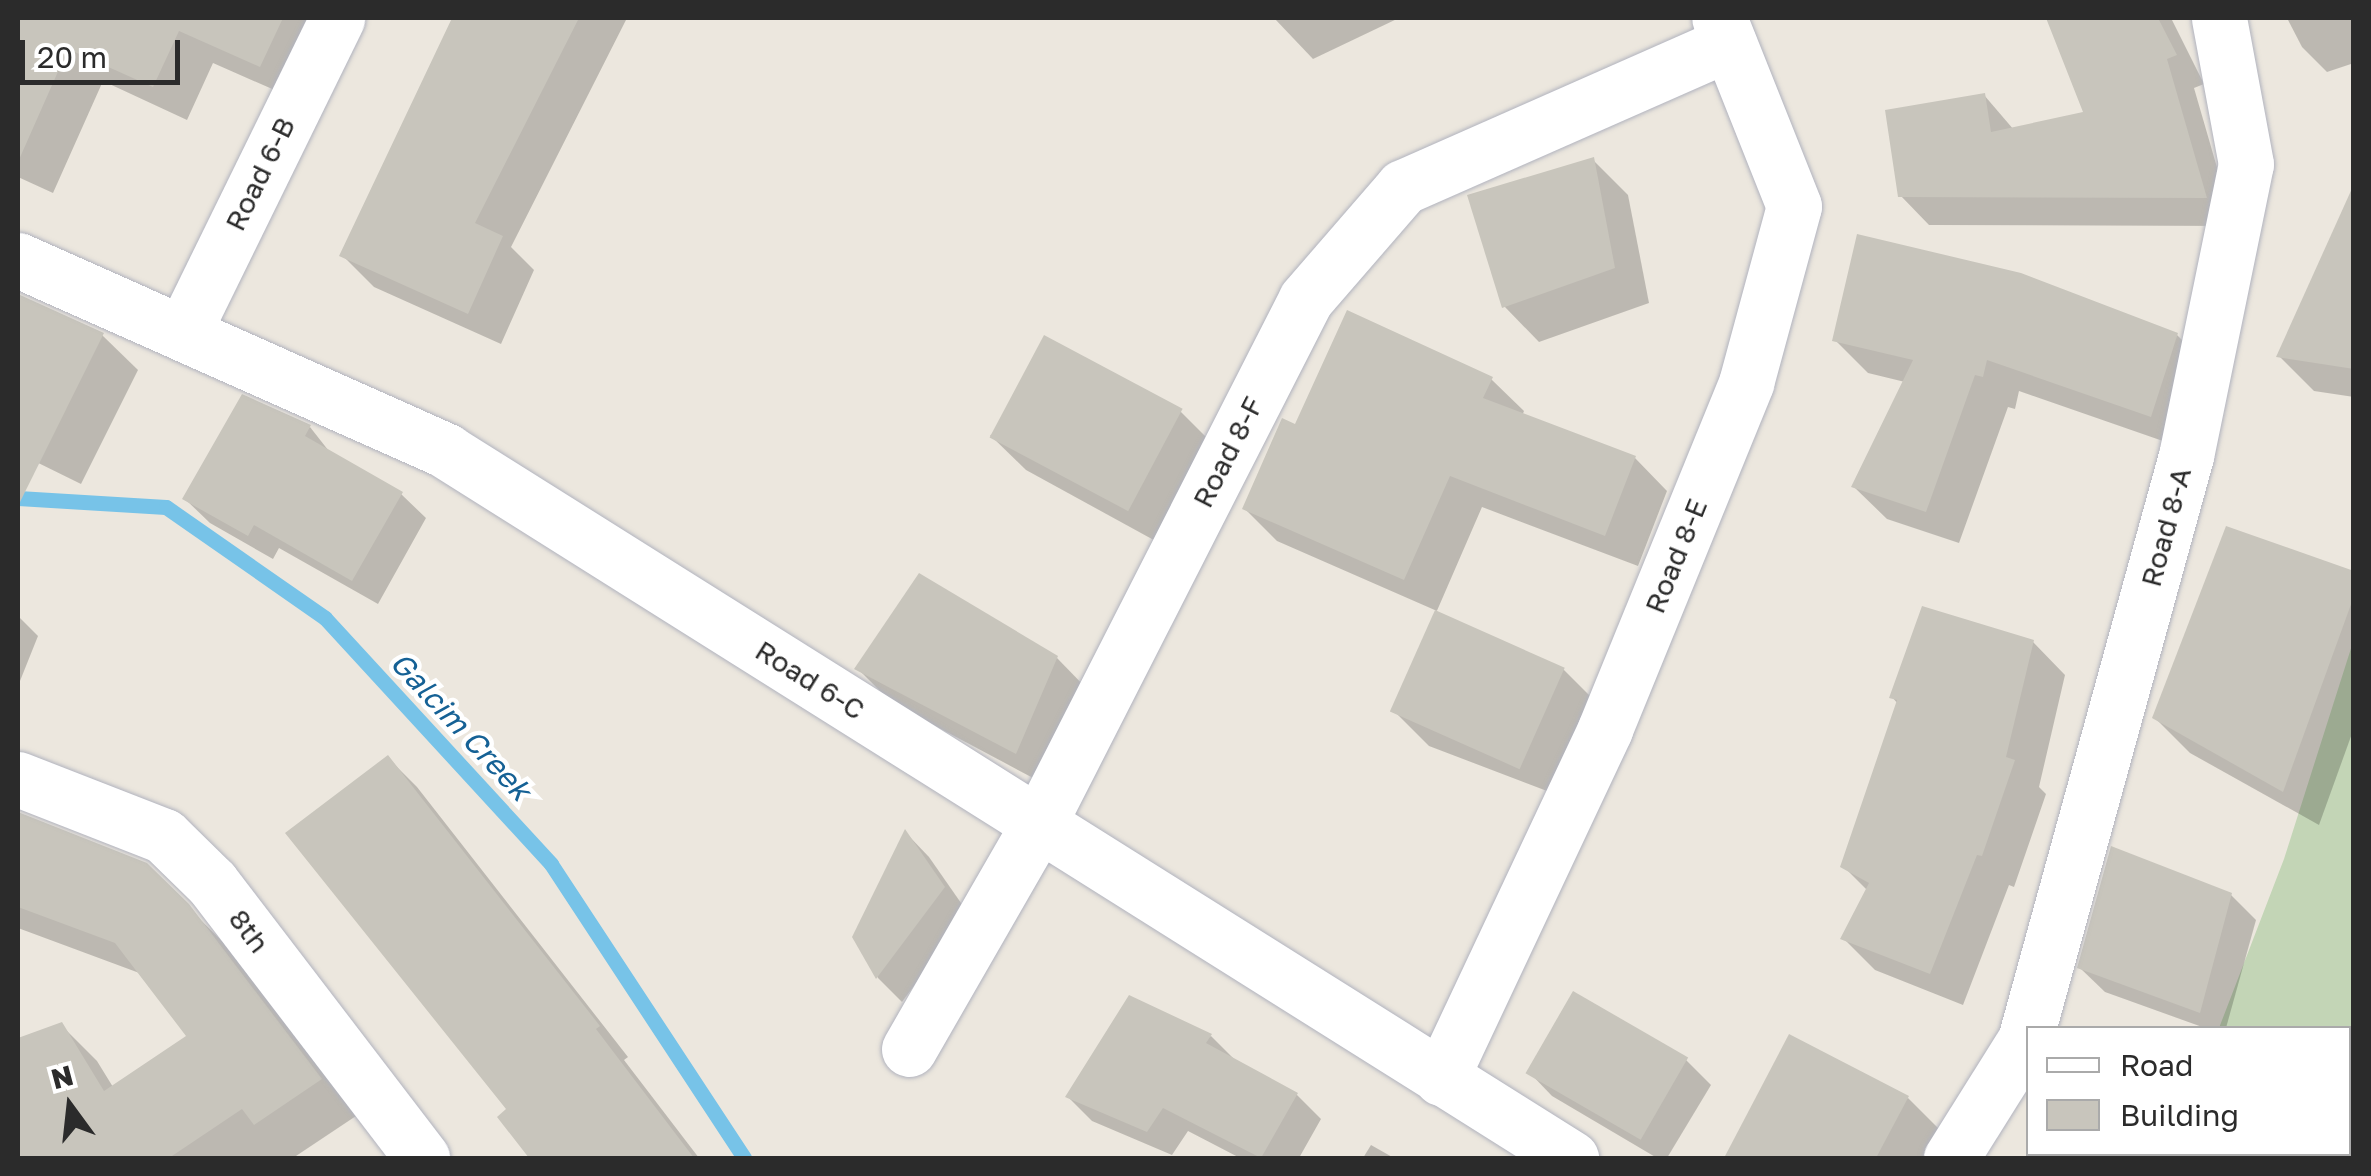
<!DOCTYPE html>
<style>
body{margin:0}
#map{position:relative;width:2371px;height:1176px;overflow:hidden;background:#ece7de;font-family:"Golos Text",sans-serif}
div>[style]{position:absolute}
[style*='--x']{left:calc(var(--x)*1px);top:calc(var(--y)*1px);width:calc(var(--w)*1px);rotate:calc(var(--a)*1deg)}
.cemetery>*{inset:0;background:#c3d5b6}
.shadow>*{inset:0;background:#0003}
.stream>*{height:15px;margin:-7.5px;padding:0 7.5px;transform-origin:7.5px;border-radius:7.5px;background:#77c3e8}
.building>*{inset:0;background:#c8c5bc;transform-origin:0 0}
.roads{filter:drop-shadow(0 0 2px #b1b3be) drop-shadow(0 0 2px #b1b3be)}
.street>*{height:55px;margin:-27.5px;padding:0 27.5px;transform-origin:27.5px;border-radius:27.5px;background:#fff}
span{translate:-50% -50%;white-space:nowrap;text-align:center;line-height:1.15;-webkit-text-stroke:9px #fff;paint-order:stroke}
.street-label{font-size:28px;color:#2b2b2b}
.water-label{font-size:30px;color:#156195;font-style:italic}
.frame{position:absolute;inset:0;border:20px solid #2b2b2b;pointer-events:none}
.legend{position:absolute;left:2026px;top:1026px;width:325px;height:130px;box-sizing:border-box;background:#fff;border:2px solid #aaa;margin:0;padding:12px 18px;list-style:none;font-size:30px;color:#2b2b2b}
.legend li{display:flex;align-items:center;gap:20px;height:50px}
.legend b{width:50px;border:2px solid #aaa}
.north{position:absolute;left:20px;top:1056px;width:100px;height:100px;-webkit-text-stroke:8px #fff;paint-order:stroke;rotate:345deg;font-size:28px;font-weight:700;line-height:40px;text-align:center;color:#2b2b2b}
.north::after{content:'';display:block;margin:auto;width:35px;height:45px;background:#2b2b2b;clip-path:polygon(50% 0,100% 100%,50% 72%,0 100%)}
.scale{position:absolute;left:20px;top:40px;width:160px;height:45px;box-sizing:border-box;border:5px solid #2b2b2b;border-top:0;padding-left:12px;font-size:30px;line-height:35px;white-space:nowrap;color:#2b2b2b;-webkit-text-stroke:8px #fff;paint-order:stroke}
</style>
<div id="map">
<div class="cemetery">
<div style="clip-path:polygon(2353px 642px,2353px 1158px,2167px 1158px,2170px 1154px,2348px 1154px,2348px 1028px,2219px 1028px,2284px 859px)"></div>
</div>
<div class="shadow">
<div style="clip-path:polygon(18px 18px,351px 18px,295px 99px,213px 63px,187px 120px,103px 81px,53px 193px,18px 177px)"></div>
<div style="clip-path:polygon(455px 18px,627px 18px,511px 247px,534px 270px,501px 344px,374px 287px,342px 255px)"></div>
<div style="clip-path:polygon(1274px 18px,1399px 18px,1313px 59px)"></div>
<div style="clip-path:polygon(2048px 18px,2171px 18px,2204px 84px,2194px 88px,2234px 226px,1929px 225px,1900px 195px,1984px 95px,2014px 130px,2087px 114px)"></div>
<div style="clip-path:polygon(2287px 18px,2354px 18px,2354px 63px,2327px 72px,2302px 47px)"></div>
<div style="clip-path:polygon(1593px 160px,1628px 195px,1649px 303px,1539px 342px,1504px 306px)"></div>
<div style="clip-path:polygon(2354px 207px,2354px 397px,2314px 391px,2279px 356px)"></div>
<div style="clip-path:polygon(18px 297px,102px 335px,138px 370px,81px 484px,18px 453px)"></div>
<div style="clip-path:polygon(2177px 335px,2210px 368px,2183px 448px,2019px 391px,2015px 409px,2008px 407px,1959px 543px,1887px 519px,1854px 487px,1905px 382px,1868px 373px,1835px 340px)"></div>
<div style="clip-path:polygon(1491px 379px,1524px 411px,1522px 416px,1635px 458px,1667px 491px,1638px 566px,1482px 507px,1436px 613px,1564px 670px,1599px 705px,1568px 799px,1429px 746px,1394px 711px,1437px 611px,1277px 541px,1245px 509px,1296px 427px)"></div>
<div style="clip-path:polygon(1180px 411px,1215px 446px,1161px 544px,1026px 470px,990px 435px)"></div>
<div style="clip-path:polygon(310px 427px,332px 455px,401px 494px,426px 518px,378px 604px,279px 548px,273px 559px,210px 523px,185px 499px)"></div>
<div style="clip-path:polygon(2354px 573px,2354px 728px,2319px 825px,2190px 753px,2155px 718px)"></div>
<div style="clip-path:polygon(18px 616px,38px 636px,18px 686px)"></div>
<div style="clip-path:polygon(2033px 642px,2065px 675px,2039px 787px,2046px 794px,2014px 887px,2009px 885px,1963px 1005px,1875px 970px,1843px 938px,1868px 891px,1843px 866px,1898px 704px,1892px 697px)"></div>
<div style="clip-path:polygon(1057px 658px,1092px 694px,1052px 788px,892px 703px,857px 668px)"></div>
<div style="clip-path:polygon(388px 758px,417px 787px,628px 1057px,624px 1060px,699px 1158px,532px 1158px,500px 1117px,510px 1110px)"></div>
<div style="clip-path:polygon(18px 815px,145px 865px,224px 943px,356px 1116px,293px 1158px,18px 1158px,18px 1040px,61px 1025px,97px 1061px,113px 1087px,190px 1036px,142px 974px,18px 928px)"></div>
<div style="clip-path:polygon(906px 833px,929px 857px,968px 913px,902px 1002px,878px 978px,855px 936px)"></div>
<div style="clip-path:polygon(2231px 895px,2256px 920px,2226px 1028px,2205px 1028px,2105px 992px,2080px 968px)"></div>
<div style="clip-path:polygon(1211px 1036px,1235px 1060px,1297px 1095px,1321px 1119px,1299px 1158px,1240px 1158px,1188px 1131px,1172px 1155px,1092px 1121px,1068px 1097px)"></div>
<div style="clip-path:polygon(1686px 1060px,1711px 1085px,1667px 1158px,1657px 1158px,1552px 1096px,1528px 1071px)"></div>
<div style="clip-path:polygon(1908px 1098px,1943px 1133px,1929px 1158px,1748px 1158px,1734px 1144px)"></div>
<div style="clip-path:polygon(1371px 1145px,1394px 1158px,1363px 1158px)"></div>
</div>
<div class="stream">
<div style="--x:18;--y:498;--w:148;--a:3.5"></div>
<div style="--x:166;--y:507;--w:194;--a:34.9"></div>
<div style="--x:325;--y:618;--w:334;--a:47.4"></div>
<div style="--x:551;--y:864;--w:352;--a:56.7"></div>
</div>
<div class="building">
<div style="clip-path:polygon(18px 18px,283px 18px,260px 67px,179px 31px,153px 87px,68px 49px,18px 162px)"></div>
<div style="clip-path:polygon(452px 18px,579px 18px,475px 223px,503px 236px,468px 314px,339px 256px)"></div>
<div style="clip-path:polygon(2046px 18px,2158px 18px,2177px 55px,2167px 59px,2207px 198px,1898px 197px,1885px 110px,1985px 93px,1991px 132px,2083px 112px)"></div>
<div style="clip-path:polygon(1594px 157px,1615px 268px,1502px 308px,1467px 195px)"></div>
<div style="clip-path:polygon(2354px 184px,2354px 369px,2276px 357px)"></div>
<div style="clip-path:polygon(1857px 234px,2021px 273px,2178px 333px,2151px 417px,1987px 360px,1983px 377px,1975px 375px,1926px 512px,1851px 487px,1913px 360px,1832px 341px)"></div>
<div style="clip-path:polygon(18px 294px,104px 333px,18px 506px)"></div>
<div style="clip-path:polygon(1347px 310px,1493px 377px,1483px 398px,1636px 456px,1605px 536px,1450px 476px,1404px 580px,1242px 509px,1282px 418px,1295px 424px)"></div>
<div style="left:1044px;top:335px;width:157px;height:116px;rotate:28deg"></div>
<div style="clip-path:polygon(242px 394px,311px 425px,305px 436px,403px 492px,352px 581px,254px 525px,248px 536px,182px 499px)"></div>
<div style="clip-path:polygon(2226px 526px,2354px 571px,2354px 596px,2283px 792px,2152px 718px)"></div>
<div style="clip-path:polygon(919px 573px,1058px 656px,1016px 754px,854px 669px)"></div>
<div style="clip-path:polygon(1922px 606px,2034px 640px,2006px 757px,2015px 760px,1982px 856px,1977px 855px,1930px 974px,1840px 939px,1869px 883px,1840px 867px,1897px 700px,1889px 698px)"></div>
<div style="left:1435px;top:610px;width:142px;height:111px;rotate:24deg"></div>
<div style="clip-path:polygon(388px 755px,600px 1026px,596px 1029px,694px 1158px,529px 1158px,497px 1117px,506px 1109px,285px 833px)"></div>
<div style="clip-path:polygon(18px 812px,147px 863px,189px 904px,322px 1079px,254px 1125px,242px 1109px,169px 1158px,18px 1158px,18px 1038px,62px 1022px,104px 1091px,186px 1036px,115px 943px,18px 907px)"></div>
<div style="clip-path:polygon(905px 829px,945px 887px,876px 979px,852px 937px)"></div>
<div style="clip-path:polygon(2111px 846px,2232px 893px,2200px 1013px,2077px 968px)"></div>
<div style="left:1573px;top:991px;width:133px;height:95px;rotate:30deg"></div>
<div style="clip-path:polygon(1129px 995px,1212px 1034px,1206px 1043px,1298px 1093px,1261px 1158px,1163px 1108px,1147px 1132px,1065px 1097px)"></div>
<div style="clip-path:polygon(1789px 1034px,1909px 1096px,1876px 1158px,1724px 1158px)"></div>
</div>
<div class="roads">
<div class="street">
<div style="--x:18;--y:260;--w:469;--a:24"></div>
<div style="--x:446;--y:451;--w:1329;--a:32.15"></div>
<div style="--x:184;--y:331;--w:348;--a:-63.9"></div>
<div style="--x:18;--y:779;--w:157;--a:21.3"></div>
<div style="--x:164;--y:836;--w:67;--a:44.4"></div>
<div style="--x:212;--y:883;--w:346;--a:52.6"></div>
<div style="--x:909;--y:1049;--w:258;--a:-60.1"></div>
<div style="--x:1038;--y:825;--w:590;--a:-63"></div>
<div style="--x:1306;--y:299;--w:148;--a:-49.1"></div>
<div style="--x:1403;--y:187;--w:356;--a:-23.8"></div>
<div style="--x:1441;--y:1078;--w:386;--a:-64.8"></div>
<div style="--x:1605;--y:729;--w:374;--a:-67.8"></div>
<div style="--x:1746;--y:383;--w:183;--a:-74.8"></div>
<div style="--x:1794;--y:206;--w:202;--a:-111.7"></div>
<div style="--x:1951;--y:1158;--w:139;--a:-57.9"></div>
<div style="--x:2025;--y:1040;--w:606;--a:-74.59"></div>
<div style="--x:2186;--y:456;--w:298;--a:-78.4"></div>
<div style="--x:2246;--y:164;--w:148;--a:-100.5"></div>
</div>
</div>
<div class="street-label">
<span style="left:260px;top:174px;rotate:-64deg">Road 6-B</span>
<span style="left:1228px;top:452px;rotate:-63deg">Road 8-F</span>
<span style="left:2166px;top:527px;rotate:-75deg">Road 8-A</span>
<span style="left:1676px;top:556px;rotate:-68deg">Road 8-E</span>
<span style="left:810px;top:680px;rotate:32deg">Road 6-C</span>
<span style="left:249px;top:931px;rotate:53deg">8th</span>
</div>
<div class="water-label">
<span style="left:461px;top:726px;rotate:47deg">Galcim Creek</span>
</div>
<div class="frame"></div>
<ul class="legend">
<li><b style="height:12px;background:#fff"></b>Road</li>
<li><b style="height:28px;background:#c8c5bc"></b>Building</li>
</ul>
<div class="north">N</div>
<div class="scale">20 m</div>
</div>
